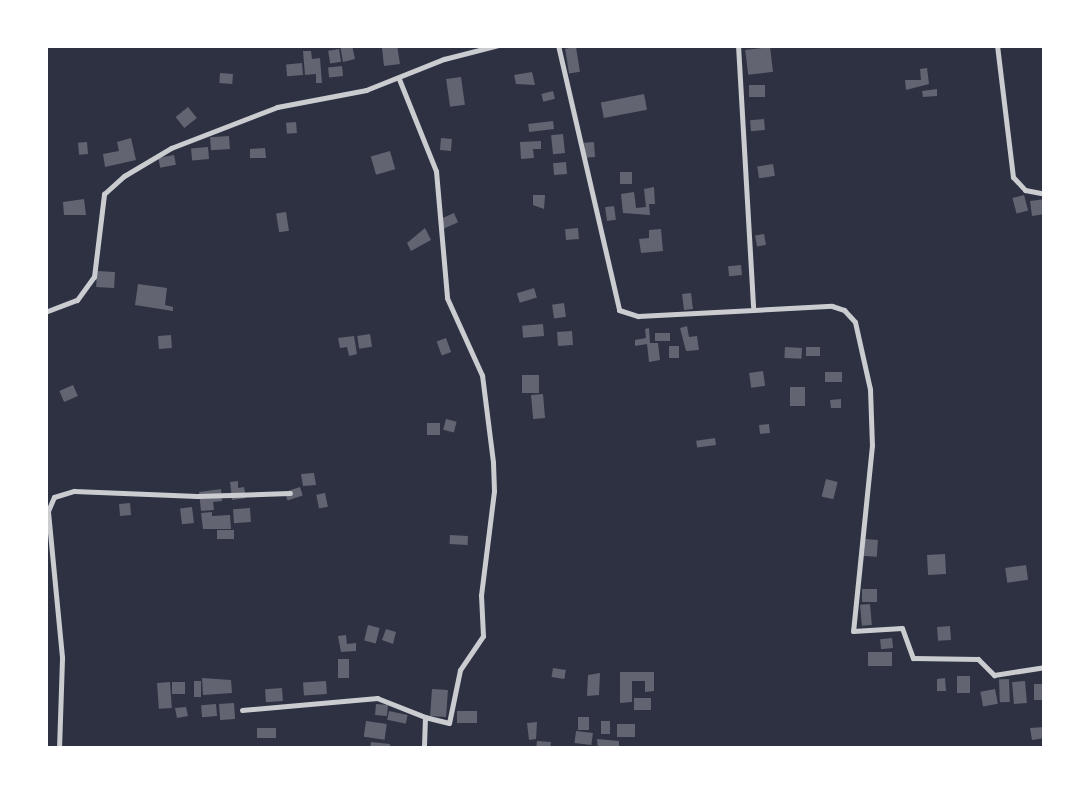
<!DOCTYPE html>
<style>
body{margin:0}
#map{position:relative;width:1090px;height:794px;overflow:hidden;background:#2d3142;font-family:Overpass,sans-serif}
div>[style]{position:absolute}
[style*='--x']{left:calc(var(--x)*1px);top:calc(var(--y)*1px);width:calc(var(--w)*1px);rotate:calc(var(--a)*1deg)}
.building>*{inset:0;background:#626471;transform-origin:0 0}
.minor>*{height:5px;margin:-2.5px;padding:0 2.5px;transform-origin:2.5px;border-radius:2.5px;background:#caccd0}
span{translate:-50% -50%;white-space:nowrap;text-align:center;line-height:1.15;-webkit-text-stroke:10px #fff;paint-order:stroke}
.frame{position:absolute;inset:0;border:48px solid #fff;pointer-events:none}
</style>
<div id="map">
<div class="building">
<div style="clip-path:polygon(340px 45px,352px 45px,355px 59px,343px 62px)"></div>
<div style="clip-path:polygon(388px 45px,397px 45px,400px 64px,384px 66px,382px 48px)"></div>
<div style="left:576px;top:47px;width:25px;height:11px;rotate:81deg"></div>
<div style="left:770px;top:47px;width:25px;height:25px;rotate:83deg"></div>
<div style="left:339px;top:49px;width:13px;height:11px;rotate:81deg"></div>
<div style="clip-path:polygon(303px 51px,311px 51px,312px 59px,320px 58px,322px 83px,316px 83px,316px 74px,305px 75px)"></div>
<div style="left:302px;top:63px;width:12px;height:16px;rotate:85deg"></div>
<div style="left:342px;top:66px;width:10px;height:14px;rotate:84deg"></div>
<div style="clip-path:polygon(927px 68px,929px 84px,906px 90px,905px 80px,921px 80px,920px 69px)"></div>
<div style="clip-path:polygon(532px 72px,535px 85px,516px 84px,514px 75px)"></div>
<div style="left:220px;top:73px;width:13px;height:10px;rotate:4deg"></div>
<div style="left:461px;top:77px;width:28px;height:15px;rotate:82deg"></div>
<div style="left:765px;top:85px;width:12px;height:16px;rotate:90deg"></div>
<div style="clip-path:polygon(937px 89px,937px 96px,923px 97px,922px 91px)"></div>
<div style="left:553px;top:91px;width:8px;height:12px;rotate:76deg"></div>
<div style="left:644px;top:94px;width:16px;height:44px;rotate:79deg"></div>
<div style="left:188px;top:107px;width:14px;height:16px;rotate:51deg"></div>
<div style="left:764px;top:119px;width:11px;height:14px;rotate:85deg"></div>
<div style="left:553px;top:121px;width:8px;height:25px;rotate:83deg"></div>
<div style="left:296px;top:122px;width:11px;height:10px;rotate:85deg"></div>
<div style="left:563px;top:134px;width:19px;height:12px;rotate:84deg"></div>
<div style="left:229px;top:136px;width:13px;height:19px;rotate:86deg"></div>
<div style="clip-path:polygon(131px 138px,136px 160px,105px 167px,103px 154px,119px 151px,117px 142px)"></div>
<div style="left:441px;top:138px;width:11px;height:12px;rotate:5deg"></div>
<div style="clip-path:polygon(541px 141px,541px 149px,533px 149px,534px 158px,521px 159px,520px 142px)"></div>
<div style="left:87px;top:142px;width:12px;height:9px;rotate:85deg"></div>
<div style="left:594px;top:142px;width:15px;height:10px;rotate:86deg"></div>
<div style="left:208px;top:147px;width:12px;height:17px;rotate:85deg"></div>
<div style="clip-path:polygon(265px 148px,266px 158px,250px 158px,250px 149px)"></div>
<div style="left:390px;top:151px;width:19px;height:20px;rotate:74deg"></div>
<div style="left:174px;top:155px;width:10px;height:16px;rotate:79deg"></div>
<div style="left:566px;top:162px;width:12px;height:13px;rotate:85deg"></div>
<div style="left:773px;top:164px;width:12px;height:16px;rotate:81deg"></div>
<div style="left:620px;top:172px;width:12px;height:12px"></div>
<div style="clip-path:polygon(654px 187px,655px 204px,649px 204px,650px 215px,623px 213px,621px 194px,634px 192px,636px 208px,646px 207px,644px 189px)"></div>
<div style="clip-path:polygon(533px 195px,545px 195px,544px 209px,533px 205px)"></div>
<div style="left:1024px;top:195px;width:16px;height:12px;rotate:75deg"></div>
<div style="clip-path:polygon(84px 199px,86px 215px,64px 215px,63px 202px)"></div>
<div style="clip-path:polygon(1045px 199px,1045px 214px,1032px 216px,1030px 201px)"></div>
<div style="left:614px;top:206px;width:14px;height:9px;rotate:82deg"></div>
<div style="left:286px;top:212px;width:19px;height:10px;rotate:81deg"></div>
<div style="left:454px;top:213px;width:10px;height:16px;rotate:66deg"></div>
<div style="clip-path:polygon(425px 228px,431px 240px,411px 251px,407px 243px)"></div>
<div style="left:578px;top:228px;width:11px;height:13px;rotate:85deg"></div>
<div style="clip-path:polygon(661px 229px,663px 251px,641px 253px,639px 239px,649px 238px,649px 230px)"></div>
<div style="left:764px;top:234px;width:11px;height:9px;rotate:80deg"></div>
<div style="left:741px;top:265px;width:10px;height:13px;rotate:84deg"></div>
<div style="left:97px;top:271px;width:18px;height:16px;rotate:3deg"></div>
<div style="clip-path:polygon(138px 284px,167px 288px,165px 305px,173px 307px,173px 311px,135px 305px)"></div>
<div style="left:534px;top:288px;width:10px;height:18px;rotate:73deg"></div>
<div style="left:691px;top:293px;width:16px;height:9px;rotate:83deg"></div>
<div style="left:564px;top:303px;width:14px;height:12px;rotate:82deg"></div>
<div style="left:543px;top:324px;width:12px;height:21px;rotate:85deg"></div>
<div style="clip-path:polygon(687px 326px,689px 337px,697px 336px,699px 350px,686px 351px,680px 328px)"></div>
<div style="clip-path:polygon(649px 328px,650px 343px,658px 343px,660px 360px,649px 362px,647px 344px,635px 346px,635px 340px,646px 338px,645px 329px)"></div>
<div style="left:572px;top:331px;width:14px;height:15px;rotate:86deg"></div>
<div style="left:670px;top:333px;width:8px;height:15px;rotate:90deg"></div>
<div style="left:370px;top:334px;width:13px;height:13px;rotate:81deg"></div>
<div style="left:171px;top:335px;width:13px;height:13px;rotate:86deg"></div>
<div style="clip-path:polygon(354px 336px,357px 354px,349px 356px,347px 347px,340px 348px,338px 338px)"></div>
<div style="left:446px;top:338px;width:15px;height:10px;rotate:70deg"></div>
<div style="left:669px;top:346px;width:10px;height:12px"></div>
<div style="left:785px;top:347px;width:17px;height:11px;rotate:3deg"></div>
<div style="left:806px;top:347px;width:14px;height:9px"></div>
<div style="left:763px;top:371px;width:15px;height:14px;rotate:82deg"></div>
<div style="left:842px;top:372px;width:10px;height:17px;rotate:90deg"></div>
<div style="left:522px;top:375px;width:17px;height:18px"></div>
<div style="left:73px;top:385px;width:12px;height:15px;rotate:66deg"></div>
<div style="left:790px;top:387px;width:15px;height:19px"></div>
<div style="left:543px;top:394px;width:24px;height:12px;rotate:85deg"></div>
<div style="clip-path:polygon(841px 399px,841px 408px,831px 408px,830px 400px)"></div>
<div style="left:446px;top:419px;width:11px;height:11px;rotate:15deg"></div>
<div style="left:440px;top:423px;width:12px;height:13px;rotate:90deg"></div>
<div style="left:769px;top:424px;width:9px;height:10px;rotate:84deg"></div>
<div style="left:715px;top:438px;width:7px;height:19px;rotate:82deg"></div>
<div style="clip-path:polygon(314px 473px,316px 485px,303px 486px,301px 474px)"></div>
<div style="left:826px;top:479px;width:12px;height:18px;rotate:14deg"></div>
<div style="clip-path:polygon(238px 481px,238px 488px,244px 487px,246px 498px,232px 500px,230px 482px)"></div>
<div style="left:300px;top:487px;width:9px;height:16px;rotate:72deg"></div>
<div style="clip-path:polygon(221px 489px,222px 501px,213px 502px,214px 510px,201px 511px,199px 492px)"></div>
<div style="left:325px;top:493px;width:14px;height:9px;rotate:78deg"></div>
<div style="left:130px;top:503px;width:12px;height:11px;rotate:85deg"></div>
<div style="left:192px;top:507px;width:16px;height:12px;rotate:83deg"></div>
<div style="left:250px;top:508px;width:14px;height:17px;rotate:86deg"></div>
<div style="clip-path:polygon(212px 512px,212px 516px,230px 515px,231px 529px,203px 529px,201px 513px)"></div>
<div style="left:217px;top:530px;width:17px;height:9px"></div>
<div style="left:450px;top:535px;width:18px;height:9px;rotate:3deg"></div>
<div style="left:865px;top:539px;width:13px;height:17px;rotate:4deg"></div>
<div style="left:945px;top:554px;width:20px;height:18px;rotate:87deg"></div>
<div style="left:1026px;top:565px;width:15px;height:21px;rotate:82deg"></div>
<div style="left:877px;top:589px;width:13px;height:15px;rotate:90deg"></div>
<div style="left:870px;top:604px;width:21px;height:10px;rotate:85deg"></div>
<div style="left:368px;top:625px;width:12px;height:16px;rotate:14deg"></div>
<div style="left:950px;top:626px;width:14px;height:13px;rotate:86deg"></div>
<div style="clip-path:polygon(386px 629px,396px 632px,393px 644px,382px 640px)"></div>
<div style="clip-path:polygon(346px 635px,347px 644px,356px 643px,356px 651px,341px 652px,338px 636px)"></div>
<div style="left:892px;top:638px;width:10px;height:12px;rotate:84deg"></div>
<div style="left:868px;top:652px;width:24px;height:14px"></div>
<div style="left:338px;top:659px;width:11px;height:19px"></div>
<div style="left:553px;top:668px;width:13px;height:9px;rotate:9deg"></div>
<div style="clip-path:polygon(620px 672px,654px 672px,654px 691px,645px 692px,645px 681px,632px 681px,632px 702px,620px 703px)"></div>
<div style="clip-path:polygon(600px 673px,599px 695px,587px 696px,588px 675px)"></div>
<div style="left:957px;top:676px;width:13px;height:17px"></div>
<div style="clip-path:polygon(202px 678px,231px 680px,232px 693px,203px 695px)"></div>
<div style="clip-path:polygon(945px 678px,946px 691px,937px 691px,937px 679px)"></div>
<div style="left:1009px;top:679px;width:23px;height:10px;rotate:88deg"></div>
<div style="left:194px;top:681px;width:7px;height:16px"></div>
<div style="left:326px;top:681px;width:13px;height:23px;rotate:86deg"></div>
<div style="left:1025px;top:681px;width:22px;height:13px;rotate:85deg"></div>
<div style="left:170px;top:682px;width:26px;height:13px;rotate:86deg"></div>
<div style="left:185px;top:682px;width:12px;height:13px;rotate:90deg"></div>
<div style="left:1034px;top:684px;width:11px;height:16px"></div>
<div style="left:282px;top:688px;width:13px;height:17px;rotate:86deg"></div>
<div style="left:432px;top:689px;width:16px;height:27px;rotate:4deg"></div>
<div style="left:995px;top:689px;width:15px;height:15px;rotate:79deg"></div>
<div style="left:634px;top:698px;width:17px;height:12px"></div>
<div style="left:234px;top:703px;width:16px;height:15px;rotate:86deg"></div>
<div style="left:216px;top:704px;width:12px;height:15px;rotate:85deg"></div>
<div style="left:376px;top:704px;width:12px;height:11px;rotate:5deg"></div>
<div style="clip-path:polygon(186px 707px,188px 716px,177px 718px,175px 708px)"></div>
<div style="left:389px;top:711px;width:19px;height:9px;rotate:12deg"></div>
<div style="left:477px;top:711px;width:12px;height:20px;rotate:90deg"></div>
<div style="left:589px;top:717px;width:13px;height:11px;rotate:90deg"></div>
<div style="left:366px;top:721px;width:21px;height:16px;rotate:8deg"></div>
<div style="left:610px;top:721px;width:13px;height:9px;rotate:90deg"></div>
<div style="clip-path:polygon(537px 722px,536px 739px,529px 740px,527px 723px)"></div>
<div style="left:617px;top:724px;width:18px;height:13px"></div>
<div style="clip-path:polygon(1045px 727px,1045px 738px,1032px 740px,1030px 728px)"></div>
<div style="left:276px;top:728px;width:10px;height:19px;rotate:90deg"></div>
<div style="left:576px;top:731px;width:17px;height:12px;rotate:7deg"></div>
<div style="clip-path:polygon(597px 739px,619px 741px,619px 749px,598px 749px)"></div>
<div style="clip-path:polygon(537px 741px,551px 742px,550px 749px,536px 749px)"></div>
<div style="clip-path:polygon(371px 742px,390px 744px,390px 749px,370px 749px)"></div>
</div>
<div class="minor">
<div style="--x:558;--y:45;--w:272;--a:77"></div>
<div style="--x:619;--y:310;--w:20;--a:18"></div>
<div style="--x:638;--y:316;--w:194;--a:-3"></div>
<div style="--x:832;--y:306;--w:13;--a:18"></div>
<div style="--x:844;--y:310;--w:16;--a:47"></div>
<div style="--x:855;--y:322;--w:69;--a:77.4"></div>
<div style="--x:870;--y:389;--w:56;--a:88"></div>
<div style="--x:872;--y:445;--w:187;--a:95.8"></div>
<div style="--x:853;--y:631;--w:49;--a:-3.5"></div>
<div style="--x:902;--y:628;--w:32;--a:70"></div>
<div style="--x:913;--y:658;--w:65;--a:0.9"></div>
<div style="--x:978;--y:659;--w:23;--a:45"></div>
<div style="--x:994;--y:675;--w:52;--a:-8.9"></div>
<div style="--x:738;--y:45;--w:262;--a:86.7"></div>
<div style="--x:997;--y:45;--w:133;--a:83.1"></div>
<div style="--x:1013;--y:177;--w:18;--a:47"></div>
<div style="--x:1025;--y:190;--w:20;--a:11"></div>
<div style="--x:399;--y:79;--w:99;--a:68.1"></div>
<div style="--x:436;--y:171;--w:127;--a:85"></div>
<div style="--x:447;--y:298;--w:85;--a:65.6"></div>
<div style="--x:482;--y:375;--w:88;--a:82.8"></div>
<div style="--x:493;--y:462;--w:29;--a:88"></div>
<div style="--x:494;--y:491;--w:105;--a:97.1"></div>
<div style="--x:481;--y:595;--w:41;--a:87.2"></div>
<div style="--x:483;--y:636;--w:41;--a:124.1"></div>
<div style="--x:460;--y:670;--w:54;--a:101.7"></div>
<div style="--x:449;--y:723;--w:25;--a:-166"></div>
<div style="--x:425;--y:717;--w:32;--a:92"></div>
<div style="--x:45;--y:312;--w:34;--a:-21"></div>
<div style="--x:77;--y:300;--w:29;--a:-54"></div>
<div style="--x:94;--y:277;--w:84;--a:-83.1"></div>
<div style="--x:104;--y:194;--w:27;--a:-42"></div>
<div style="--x:124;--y:176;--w:55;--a:-30.8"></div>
<div style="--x:171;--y:148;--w:114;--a:-21.1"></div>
<div style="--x:277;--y:107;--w:91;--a:-10.8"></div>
<div style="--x:366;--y:90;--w:84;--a:-21.7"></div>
<div style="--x:444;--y:59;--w:57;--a:-14.3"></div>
<div style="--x:242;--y:710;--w:136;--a:-5.1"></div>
<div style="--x:377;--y:698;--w:52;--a:21.6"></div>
<div style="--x:59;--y:749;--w:92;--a:-88.1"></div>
<div style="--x:62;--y:657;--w:147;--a:-95.5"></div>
<div style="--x:48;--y:511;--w:15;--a:-67"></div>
<div style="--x:54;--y:497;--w:21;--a:-17"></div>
<div style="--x:74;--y:491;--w:123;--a:2.3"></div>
<div style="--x:197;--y:496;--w:93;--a:-1.8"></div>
</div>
<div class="frame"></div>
</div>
